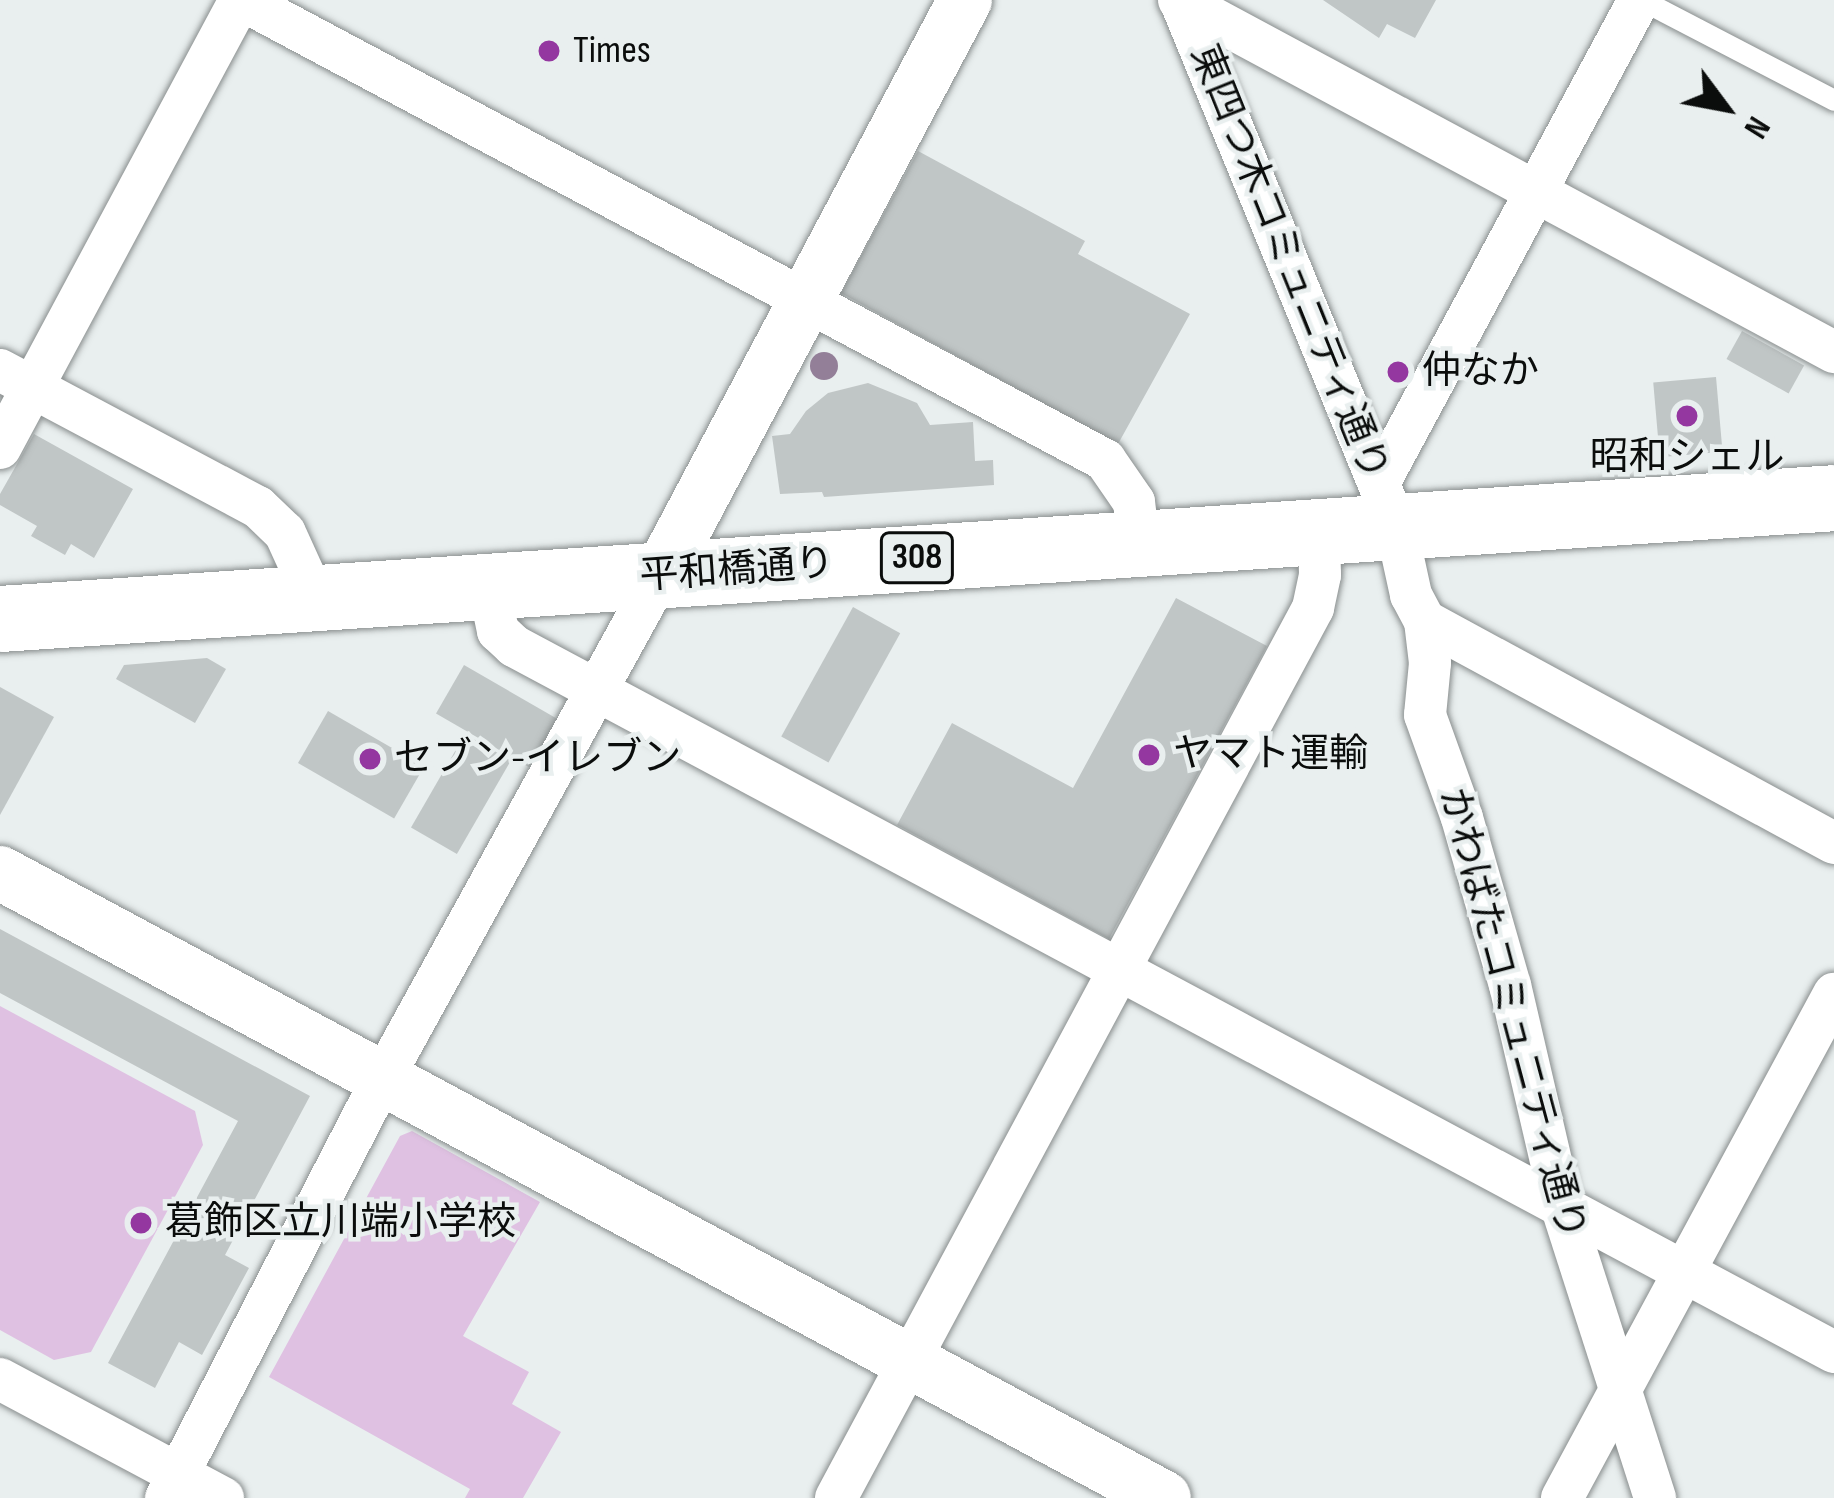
<!DOCTYPE html>
<meta charset="utf-8">
<style>
body{margin:0}
#map{position:relative;width:1834px;height:1498px;overflow:hidden;background:#e9efef;font-family:"Sofia Sans Condensed","Noto Sans JP",sans-serif}
div>[style]{position:absolute}
[style*='--x']{left:calc(var(--x)*1px);top:calc(var(--y)*1px);width:calc(var(--w)*1px);rotate:calc(var(--a)*1deg)}
.green>*{inset:0;background:#dfc1e2}
.building>*{inset:0;background:#c0c6c6;transform-origin:0 0}
.roads{filter:drop-shadow(0 0 3px #898e8e) drop-shadow(0 0 3px #898e8e)}
.service>*{height:21px;margin:-10.5px;padding:0 10.5px;transform-origin:10.5px;border-radius:10.5px;background:#fff}
.minor>*{height:42px;margin:-21px;padding:0 21px;transform-origin:21px;border-radius:21px;background:#fff}
.tertiary>*{height:54px;margin:-27px;padding:0 27px;transform-origin:27px;border-radius:27px;background:#fff}
.primary>*{height:66px;margin:-33px;padding:0 33px;transform-origin:33px;border-radius:33px;background:#fff}
.trees>*{width:28px;height:28px;margin:-14px;border-radius:50%;background:#937f98}
.dots>*{width:33px;height:33px;translate:-50% -50%;box-sizing:border-box;border:6px solid #e9efef;border-radius:50%}
span{translate:-50% -50%;white-space:nowrap;text-align:center;line-height:1.15;-webkit-text-stroke:9px #e9efef;paint-order:stroke}
.shield-label span{padding:3px 9px;background:#e9efef;border:3px solid;border-radius:9px;-webkit-text-stroke-width:0}
.shield-label{font-size:36px;color:#0b0d0c;font-weight:700}
.poi-label{font-size:39px;color:#0b0d0c}
.left{translate:0 -50%;text-align:left}
.street-label{font-size:39px;color:#0b0d0c}
.north{position:absolute;left:1666px;top:48px;width:120px;height:120px;-webkit-text-stroke:9px #e9efef;paint-order:stroke;rotate:122deg;font-size:33px;font-weight:700;line-height:48px;text-align:center;color:#0b0d0c}
.north::after{content:'';display:block;margin:auto;width:42px;height:54px;background:#0b0d0c;clip-path:polygon(50% 0,100% 100%,50% 72%,0 100%)}
</style>
<div id="map">
<div class="green">
<div style="clip-path:polygon(0 1006px,195px 1111px,203px 1145px,91px 1352px,54px 1360px,0 1330px)"></div>
<div style="clip-path:polygon(412px 1131px,540px 1202px,463px 1336px,529px 1372px,512px 1404px,561px 1432px,523px 1498px,465px 1498px,470px 1489px,269px 1377px,400px 1136px)"></div>
</div>
<div class="building">
<div style="clip-path:polygon(1323px 0,1436px 0,1415px 38px,1387px 24px,1379px 38px)"></div>
<div style="clip-path:polygon(918px 151px,1085px 241px,1078px 254px,1190px 314px,1118px 444px,841px 293px)"></div>
<div style="left:1742px;top:331px;width:71px;height:32px;rotate:29deg"></div>
<div style="left:1716px;top:377px;width:75px;height:63px;rotate:85deg"></div>
<div style="clip-path:polygon(868px 383px,917px 403px,930px 425px,973px 422px,975px 461px,993px 460px,994px 485px,824px 497px,822px 492px,780px 494px,772px 436px,790px 434px,806px 411px,828px 393px)"></div>
<div style="clip-path:polygon(34px 434px,133px 489px,94px 558px,71px 544px,65px 555px,31px 536px,37px 526px,0 505px,0 494px)"></div>
<div style="clip-path:polygon(1176px 598px,1267px 646px,1109px 939px,897px 825px,952px 723px,1073px 788px)"></div>
<div style="left:853px;top:607px;width:54px;height:148px;rotate:29deg"></div>
<div style="clip-path:polygon(207px 658px,226px 669px,195px 723px,116px 679px,124px 665px)"></div>
<div style="left:464px;top:665px;width:108px;height:56px;rotate:30deg"></div>
<div style="clip-path:polygon(0 687px,54px 717px,0 815px)"></div>
<div style="left:328px;top:711px;width:111px;height:60px;rotate:30deg"></div>
<div style="left:465px;top:734px;width:53px;height:108px;rotate:30deg"></div>
<div style="clip-path:polygon(0 929px,310px 1096px,225px 1255px,249px 1268px,202px 1355px,179px 1342px,155px 1388px,108px 1363px,238px 1121px,0 993px)"></div>
</div>
<div class="roads">
<div class="service">
<div style="--x:1642;--y:0;--w:216;--a:27.5"></div>
</div>
<div class="minor">
<div style="--x:242;--y:0;--w:978;--a:28.06"></div>
<div style="--x:1105;--y:460;--w:51;--a:55.4"></div>
<div style="--x:1134;--y:502;--w:42;--a:83.2"></div>
<div style="--x:1179;--y:0;--w:744;--a:28.25"></div>
<div style="--x:1180;--y:0;--w:569;--a:67.67"></div>
<div style="--x:1396;--y:526;--w:71;--a:77.7"></div>
<div style="--x:1411;--y:595;--w:30;--a:62"></div>
<div style="--x:1425;--y:621;--w:42;--a:83.2"></div>
<div style="--x:1430;--y:663;--w:52;--a:95.5"></div>
<div style="--x:1425;--y:715;--w:109;--a:70.2"></div>
<div style="--x:1462;--y:818;--w:174;--a:74"></div>
<div style="--x:1510;--y:985;--w:229;--a:76.9"></div>
<div style="--x:1562;--y:1208;--w:305;--a:72.2"></div>
<div style="--x:0;--y:370;--w:292;--a:28"></div>
<div style="--x:258;--y:507;--w:37;--a:44"></div>
<div style="--x:285;--y:533;--w:72;--a:65.6"></div>
<div style="--x:0;--y:448;--w:508;--a:-61.82"></div>
<div style="--x:1379;--y:483;--w:549;--a:-61.71"></div>
<div style="--x:489;--y:588;--w:44;--a:78.2"></div>
<div style="--x:498;--y:631;--w:22;--a:43"></div>
<div style="--x:514;--y:646;--w:1497;--a:28.14"></div>
<div style="--x:1425;--y:621;--w:465;--a:28.5"></div>
<div style="--x:0;--y:1379;--w:253;--a:28.1"></div>
<div style="--x:166;--y:1498;--w:471;--a:-62.7"></div>
<div style="--x:382;--y:1080;--w:574;--a:-61.16"></div>
<div style="--x:836;--y:1498;--w:1010;--a:-61.81"></div>
<div style="--x:1313;--y:608;--w:34;--a:-78"></div>
<div style="--x:1320;--y:575;--w:42;--a:-91.4"></div>
<div style="--x:1562;--y:1498;--w:573;--a:-61.65"></div>
</div>
<div class="tertiary">
<div style="--x:659;--y:577;--w:653;--a:-62.06"></div>
<div style="--x:0;--y:873;--w:1321;--a:28.23"></div>
</div>
<div class="primary">
<div style="--x:0;--y:619;--w:1838;--a:-3.77"></div>
</div>
</div>
<div class="trees">
<div style="left:824px;top:366px"></div>
</div>
<div class="dots">
<div style="left:549px;top:51px;background:#9437a0"></div>
<div style="left:1398px;top:372px;background:#9437a0"></div>
<div style="left:1687px;top:416px;background:#9437a0"></div>
<div style="left:1149px;top:755px;background:#9437a0"></div>
<div style="left:370px;top:759px;background:#9437a0"></div>
<div style="left:141px;top:1223px;background:#9437a0"></div>
</div>
<div class="shield-label">
<span style="left:917px;top:558px">308</span>
</div>
<div class="poi-label">
<span class="left" style="left:573px;top:51px">Times</span>
<span class="left" style="left:1422px;top:372px">仲なか</span>
<span style="left:1687px;top:458px">昭和シェル</span>
<span class="left" style="left:1173px;top:755px">ヤマト運輸</span>
<span class="left" style="left:394px;top:759px">セブン-イレブン</span>
<span class="left" style="left:165px;top:1223px">葛飾区立川端小学校</span>
</div>
<div class="street-label">
<span style="left:1288px;top:263px;rotate:68deg">東四つ木コミュニティ通り</span>
<span style="left:737px;top:571px;rotate:-4deg">平和橋通り</span>
<span style="left:1511px;top:1014px;rotate:75deg">かわばたコミュニティ通り</span>
</div>
<div class="north">N</div>
</div>
